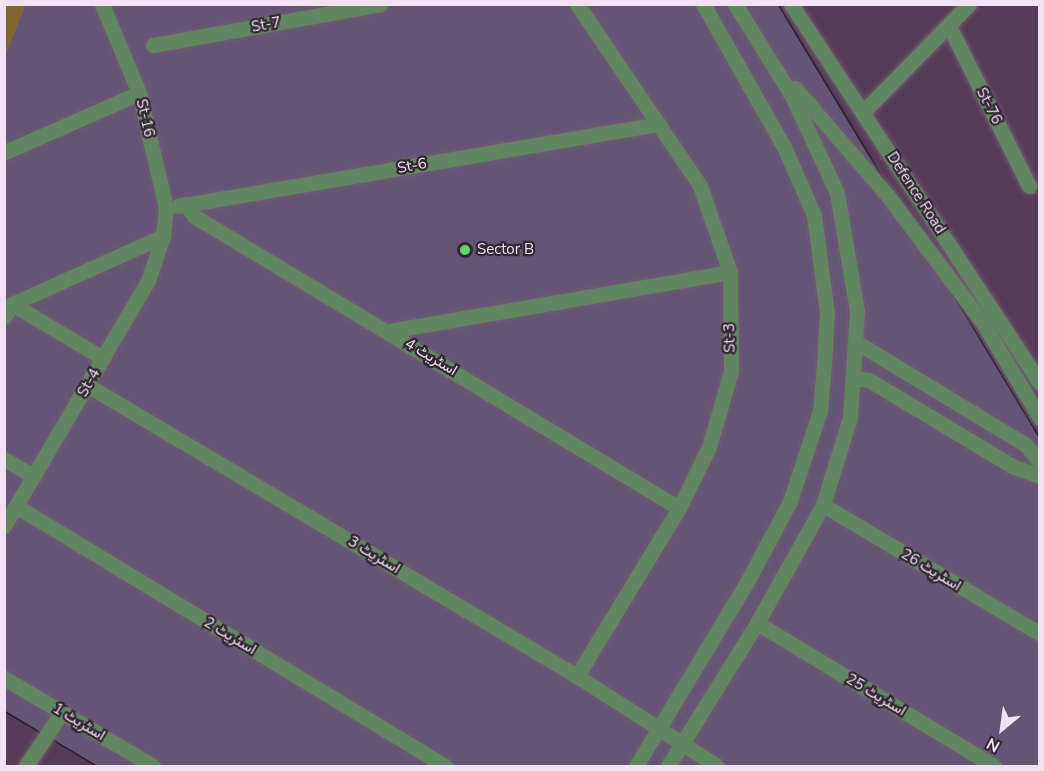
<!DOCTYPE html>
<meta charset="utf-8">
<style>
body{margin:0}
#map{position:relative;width:1044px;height:771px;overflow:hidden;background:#553c56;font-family:"Nunito Sans",Vazirmatn,sans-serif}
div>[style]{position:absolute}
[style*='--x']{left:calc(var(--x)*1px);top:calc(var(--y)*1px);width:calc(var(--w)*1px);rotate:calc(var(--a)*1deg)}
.green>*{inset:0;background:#80672e}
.shadow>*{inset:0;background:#0007}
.building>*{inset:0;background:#645576}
.roads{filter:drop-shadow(0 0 2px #715a72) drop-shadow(0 0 2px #715a72)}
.minor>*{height:15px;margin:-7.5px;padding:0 7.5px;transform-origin:7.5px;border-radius:7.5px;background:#618561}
.dots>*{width:16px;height:16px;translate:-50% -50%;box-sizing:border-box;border:3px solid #332834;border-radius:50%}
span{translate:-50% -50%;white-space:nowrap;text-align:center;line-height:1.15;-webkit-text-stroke:4.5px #332834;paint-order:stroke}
.street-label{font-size:15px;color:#f2e2f3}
.poi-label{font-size:15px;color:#f2e2f3}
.left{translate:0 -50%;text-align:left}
.frame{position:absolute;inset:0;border:6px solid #f2e2f3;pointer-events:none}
.north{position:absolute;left:972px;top:699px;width:60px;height:60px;-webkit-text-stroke:4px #332834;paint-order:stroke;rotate:209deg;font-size:16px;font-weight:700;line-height:24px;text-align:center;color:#f2e2f3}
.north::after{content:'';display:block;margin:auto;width:21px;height:27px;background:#f2e2f3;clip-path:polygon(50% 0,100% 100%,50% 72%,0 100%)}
</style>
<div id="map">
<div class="green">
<div style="clip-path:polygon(5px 5px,27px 5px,5px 63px)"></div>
</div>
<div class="shadow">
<div style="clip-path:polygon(28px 4px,779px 4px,1040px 437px,1040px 766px,95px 766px,4px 712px,4px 63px)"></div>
</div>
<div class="building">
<div style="clip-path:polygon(26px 4px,777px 4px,1040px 440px,1040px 766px,98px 766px,4px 710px,4px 59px)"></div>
</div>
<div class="roads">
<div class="minor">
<div style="--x:577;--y:4;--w:220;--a:55.9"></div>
<div style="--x:700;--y:186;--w:91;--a:70.8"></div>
<div style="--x:730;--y:272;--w:99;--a:89.4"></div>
<div style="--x:731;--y:371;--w:79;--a:106.1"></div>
<div style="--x:709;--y:447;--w:68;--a:116.2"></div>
<div style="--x:679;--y:508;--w:197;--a:121.3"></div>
<div style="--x:791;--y:4;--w:453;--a:56.7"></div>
<div style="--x:949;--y:26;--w:179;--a:63.4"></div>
<div style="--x:153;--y:45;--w:231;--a:-10.2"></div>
<div style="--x:795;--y:88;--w:143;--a:49.3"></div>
<div style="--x:888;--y:196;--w:159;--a:53.2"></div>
<div style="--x:983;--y:323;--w:111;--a:59"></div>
<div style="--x:863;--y:112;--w:151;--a:-45.5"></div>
<div style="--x:5;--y:152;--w:146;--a:-23.8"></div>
<div style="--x:185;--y:204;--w:15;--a:53"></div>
<div style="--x:194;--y:216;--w:566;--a:31.05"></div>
<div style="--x:178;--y:206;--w:488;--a:-9.7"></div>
<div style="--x:12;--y:304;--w:106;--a:30.7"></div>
<div style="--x:4;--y:317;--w:15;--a:-58"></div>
<div style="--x:12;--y:304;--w:166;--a:-24.2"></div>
<div style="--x:389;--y:331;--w:346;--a:-9.8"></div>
<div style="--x:856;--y:342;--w:199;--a:31.2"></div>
<div style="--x:1026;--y:445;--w:22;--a:51"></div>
<div style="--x:853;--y:378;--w:16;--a:7"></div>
<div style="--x:869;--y:380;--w:169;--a:31"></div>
<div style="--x:1014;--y:467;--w:28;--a:19"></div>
<div style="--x:87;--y:385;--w:570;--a:30.71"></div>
<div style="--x:577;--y:676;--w:166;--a:32.7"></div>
<div style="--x:4;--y:459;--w:34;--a:30"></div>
<div style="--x:823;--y:505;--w:252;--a:30.7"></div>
<div style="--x:16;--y:506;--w:502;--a:31.22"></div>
<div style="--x:4;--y:526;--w:284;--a:-59.6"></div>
<div style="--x:148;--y:281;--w:47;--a:-71.6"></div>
<div style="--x:163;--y:236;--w:28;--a:-84"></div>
<div style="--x:166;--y:208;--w:118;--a:-103.2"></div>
<div style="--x:139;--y:93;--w:96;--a:-112.6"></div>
<div style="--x:757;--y:623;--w:277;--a:31.1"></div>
<div style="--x:4;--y:678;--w:173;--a:30.6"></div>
<div style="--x:26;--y:766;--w:65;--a:-56.3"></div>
<div style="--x:636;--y:766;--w:215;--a:-58.9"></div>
<div style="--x:747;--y:582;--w:92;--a:-62"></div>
<div style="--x:790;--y:501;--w:95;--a:-71.6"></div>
<div style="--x:820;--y:411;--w:46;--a:-85"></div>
<div style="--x:824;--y:365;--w:52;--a:-86.7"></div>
<div style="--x:827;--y:313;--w:99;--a:-97.6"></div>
<div style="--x:814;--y:215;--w:74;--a:-113.8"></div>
<div style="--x:784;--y:147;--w:164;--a:-119.5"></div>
<div style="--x:668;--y:766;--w:168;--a:-58.1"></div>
<div style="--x:757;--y:623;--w:135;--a:-60.8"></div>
<div style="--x:823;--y:505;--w:92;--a:-72.9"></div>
<div style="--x:850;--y:417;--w:106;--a:-86.2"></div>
<div style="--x:857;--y:311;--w:120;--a:-99.6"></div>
<div style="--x:837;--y:193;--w:107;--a:-114.9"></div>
<div style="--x:792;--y:96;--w:108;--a:-121.8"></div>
</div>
</div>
<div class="dots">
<div style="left:465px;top:250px;background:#62d469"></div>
</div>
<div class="street-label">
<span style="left:266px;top:25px;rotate:-10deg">St-7</span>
<span style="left:989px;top:106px;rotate:63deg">St-76</span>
<span style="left:145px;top:118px;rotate:77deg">St-16</span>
<span style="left:412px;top:166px;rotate:-10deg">St-6</span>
<span style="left:916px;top:193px;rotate:57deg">Defence Road</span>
<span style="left:730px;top:338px;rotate:-91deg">St-3</span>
<span style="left:431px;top:357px;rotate:31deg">اسٹریٹ 4</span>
<span style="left:89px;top:383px;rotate:-60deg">St-4</span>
<span style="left:374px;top:555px;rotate:31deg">اسٹریٹ 3</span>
<span style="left:931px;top:570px;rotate:31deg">اسٹریٹ 26</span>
<span style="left:230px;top:636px;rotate:31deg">اسٹریٹ 2</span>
<span style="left:876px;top:695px;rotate:31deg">اسٹریٹ 25</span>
<span style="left:79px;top:722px;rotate:31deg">اسٹریٹ 1</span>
</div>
<div class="poi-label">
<span class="left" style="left:477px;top:250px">Sector B</span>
</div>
<div class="frame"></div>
<div class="north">N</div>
</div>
